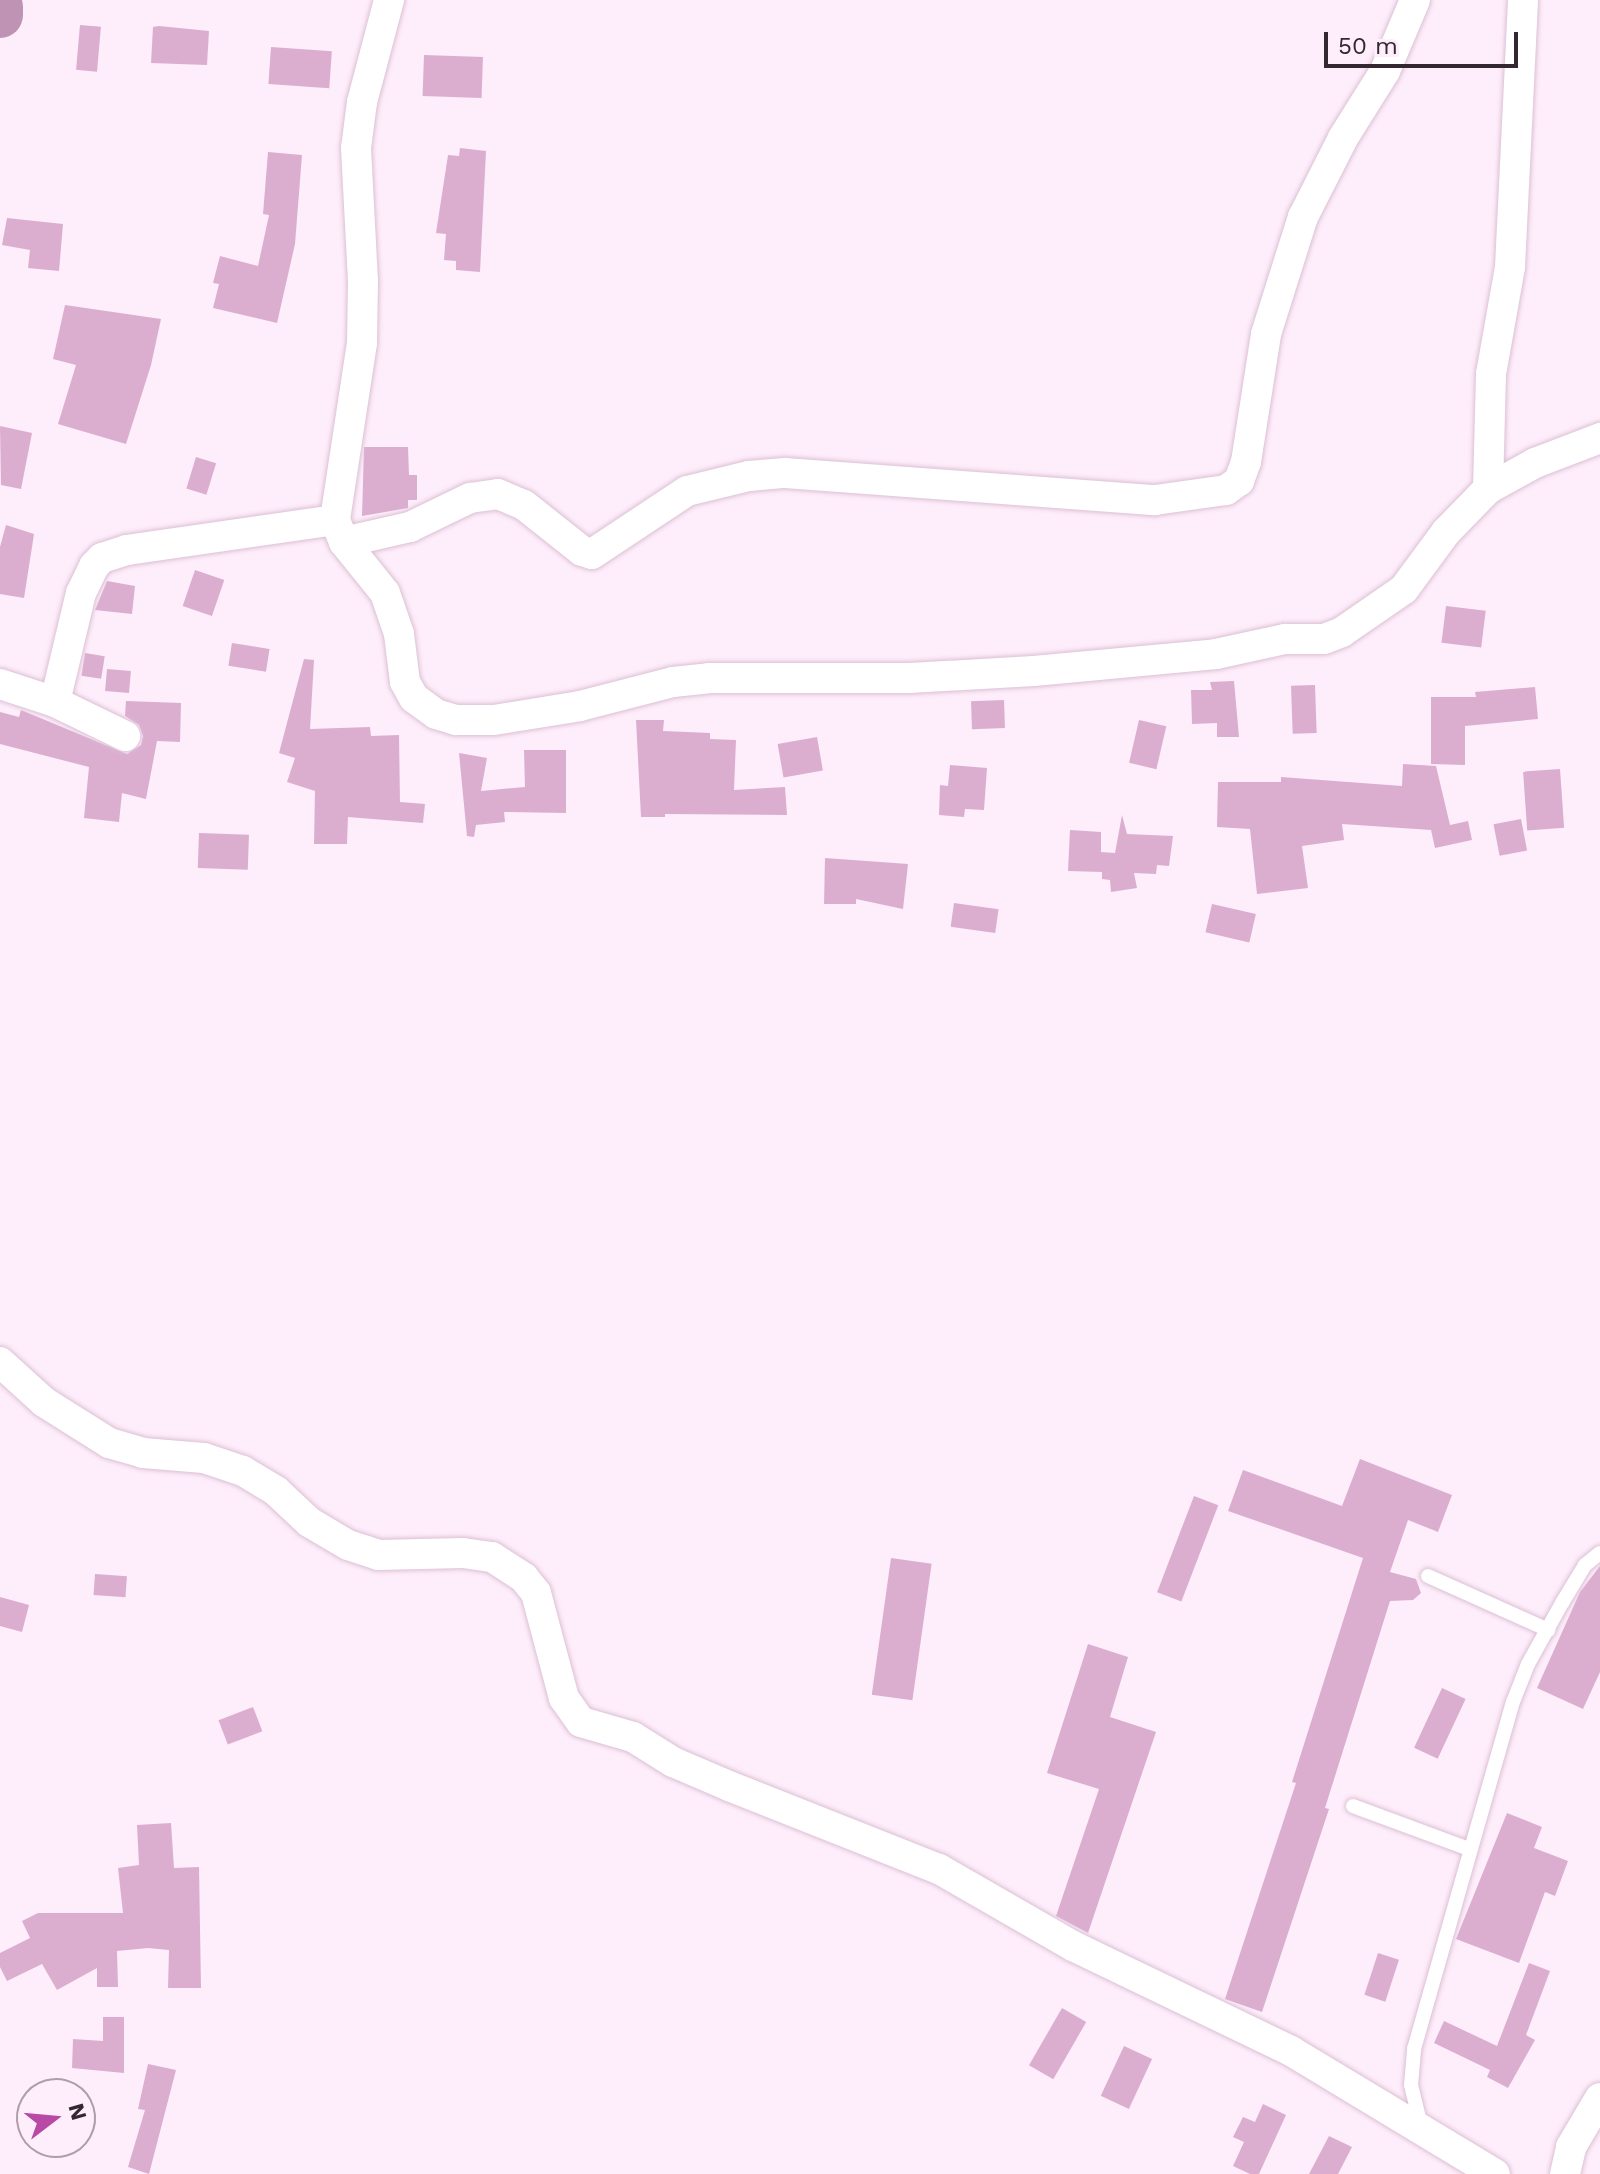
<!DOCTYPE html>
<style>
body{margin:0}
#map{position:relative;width:1600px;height:2174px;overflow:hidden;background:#feedfa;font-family:"Work Sans",sans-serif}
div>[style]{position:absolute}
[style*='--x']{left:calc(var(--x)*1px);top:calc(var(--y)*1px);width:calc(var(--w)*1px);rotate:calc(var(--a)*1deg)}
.river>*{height:46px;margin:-23px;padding:0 23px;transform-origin:23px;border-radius:23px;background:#be93b4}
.building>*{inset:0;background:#dbaed0;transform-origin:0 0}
.roads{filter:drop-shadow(0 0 2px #dbc0d5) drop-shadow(0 0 2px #dbc0d5)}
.service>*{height:14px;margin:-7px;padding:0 7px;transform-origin:7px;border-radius:7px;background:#fff}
.minor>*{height:30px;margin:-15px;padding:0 15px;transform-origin:15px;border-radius:15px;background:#fff}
span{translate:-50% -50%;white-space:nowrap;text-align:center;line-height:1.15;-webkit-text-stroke:6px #feedfa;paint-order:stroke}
.north{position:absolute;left:16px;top:2078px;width:80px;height:80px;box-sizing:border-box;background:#feedfa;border:2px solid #ad9ea9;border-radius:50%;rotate:74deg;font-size:22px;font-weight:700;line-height:32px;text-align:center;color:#332830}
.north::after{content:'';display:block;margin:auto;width:28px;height:36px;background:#b849a6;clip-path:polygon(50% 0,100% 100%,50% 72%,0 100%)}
.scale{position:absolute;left:1324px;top:32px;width:194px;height:36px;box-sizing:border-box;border:4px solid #332830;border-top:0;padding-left:10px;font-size:24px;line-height:28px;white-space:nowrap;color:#332830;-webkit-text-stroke:6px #feedfa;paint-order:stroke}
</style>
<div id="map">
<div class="river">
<div style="--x:0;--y:7;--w:8;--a:90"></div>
</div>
<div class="building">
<div style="left:80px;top:25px;width:21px;height:45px;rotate:5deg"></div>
<div style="clip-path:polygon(159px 26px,209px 31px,207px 65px,151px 63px,153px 27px)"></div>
<div style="left:271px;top:47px;width:61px;height:37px;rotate:4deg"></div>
<div style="left:424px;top:55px;width:59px;height:41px;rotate:2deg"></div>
<div style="clip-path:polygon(460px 148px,486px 151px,480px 272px,456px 270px,456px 261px,444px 260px,446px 234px,436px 233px,448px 155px,459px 156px)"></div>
<div style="clip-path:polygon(268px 152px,302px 155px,295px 244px,277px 323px,213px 308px,219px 284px,213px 283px,220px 256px,258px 266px,269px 215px,263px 214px)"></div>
<div style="clip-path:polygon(7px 218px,63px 224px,59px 271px,28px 268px,30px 250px,2px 245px)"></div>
<div style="clip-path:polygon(65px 305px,161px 319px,151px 365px,126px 444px,58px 424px,76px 365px,53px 359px)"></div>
<div style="clip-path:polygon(0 426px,32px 433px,21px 489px,1px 485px)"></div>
<div style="clip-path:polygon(364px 447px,408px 447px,409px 475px,417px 475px,417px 500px,408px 500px,408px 508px,362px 516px)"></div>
<div style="left:196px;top:457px;width:21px;height:33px;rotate:17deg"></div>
<div style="clip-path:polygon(6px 525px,34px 534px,24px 598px,0 594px,0 547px)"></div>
<div style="left:195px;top:570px;width:31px;height:38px;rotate:19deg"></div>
<div style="clip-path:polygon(107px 581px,135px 586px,132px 614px,95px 610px)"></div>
<div style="left:1446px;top:606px;width:40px;height:37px;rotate:7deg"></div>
<div style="left:232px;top:643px;width:38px;height:23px;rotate:9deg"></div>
<div style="left:85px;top:653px;width:20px;height:23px;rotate:9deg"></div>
<div style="clip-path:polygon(304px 659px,314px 660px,310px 729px,370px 727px,371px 736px,399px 735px,400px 802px,425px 804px,423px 823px,348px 817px,347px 844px,314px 844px,315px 791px,287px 782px,295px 758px,279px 753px)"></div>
<div style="left:107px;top:669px;width:24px;height:22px;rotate:5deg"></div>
<div style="clip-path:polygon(1234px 681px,1239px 737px,1217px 737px,1217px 723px,1192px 724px,1191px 690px,1212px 690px,1210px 682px)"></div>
<div style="left:1315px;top:685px;width:48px;height:24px;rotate:88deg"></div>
<div style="clip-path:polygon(1535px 687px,1538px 719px,1465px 726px,1465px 765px,1431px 764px,1431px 697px,1476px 697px,1475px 692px)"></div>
<div style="left:1004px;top:700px;width:28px;height:33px;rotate:88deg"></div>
<div style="clip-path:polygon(126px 701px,181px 703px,180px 742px,157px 741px,146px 799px,122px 793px,119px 822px,84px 818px,89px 767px,0 744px,0 712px,19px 717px,21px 710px,127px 754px,141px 745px,143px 736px,139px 725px,125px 716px)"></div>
<div style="clip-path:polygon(636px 720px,664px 720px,663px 731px,710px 733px,710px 739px,736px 740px,734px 790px,785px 787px,787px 815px,665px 814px,665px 817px,641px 817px)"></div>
<div style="left:1139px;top:720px;width:28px;height:44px;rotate:13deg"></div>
<div style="left:817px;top:737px;width:34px;height:40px;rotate:80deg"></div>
<div style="clip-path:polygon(524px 750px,566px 750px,566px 813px,504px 812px,505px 822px,476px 825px,474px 837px,467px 836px,459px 753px,487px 758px,481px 791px,525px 787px)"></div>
<div style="clip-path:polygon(1403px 764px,1436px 766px,1450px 825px,1468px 821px,1472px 840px,1435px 848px,1431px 830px,1342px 824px,1344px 840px,1302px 846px,1308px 888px,1257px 894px,1250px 829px,1217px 827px,1218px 782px,1281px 782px,1281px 777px,1402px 786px)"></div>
<div style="clip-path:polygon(950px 765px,987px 768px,984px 810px,965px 809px,964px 817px,939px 815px,940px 785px,948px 786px)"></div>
<div style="left:1560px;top:769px;width:59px;height:37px;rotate:86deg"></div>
<div style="clip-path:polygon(1122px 815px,1127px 834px,1173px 836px,1169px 866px,1157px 865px,1156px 874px,1134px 873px,1137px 888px,1111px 892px,1110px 880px,1102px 879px,1102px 872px,1068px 871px,1070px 830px,1101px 832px,1101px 852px,1115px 853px)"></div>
<div style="left:1521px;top:819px;width:32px;height:28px;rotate:79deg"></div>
<div style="left:199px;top:833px;width:50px;height:35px;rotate:2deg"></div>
<div style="clip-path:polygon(825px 858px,908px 864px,903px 909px,856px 899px,856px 904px,824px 904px)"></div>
<div style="left:954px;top:903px;width:45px;height:24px;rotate:8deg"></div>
<div style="left:1212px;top:904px;width:45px;height:29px;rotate:13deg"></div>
<div style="clip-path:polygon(1360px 1459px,1452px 1495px,1438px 1532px,1408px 1520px,1390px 1572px,1416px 1579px,1421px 1593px,1413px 1600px,1390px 1601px,1325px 1808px,1329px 1809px,1262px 2012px,1225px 1999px,1296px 1783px,1292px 1782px,1363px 1558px,1228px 1511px,1243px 1470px,1342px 1506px)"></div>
<div style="left:1194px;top:1496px;width:26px;height:103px;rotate:21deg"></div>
<div style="left:891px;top:1558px;width:41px;height:138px;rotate:8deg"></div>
<div style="clip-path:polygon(1600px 1566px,1600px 1672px,1583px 1709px,1537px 1688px,1580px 1592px)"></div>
<div style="left:95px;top:1574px;width:32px;height:21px;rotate:4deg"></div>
<div style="clip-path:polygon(0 1597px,29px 1605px,22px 1632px,0 1626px)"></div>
<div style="clip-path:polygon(1088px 1644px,1128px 1657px,1110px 1717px,1156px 1732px,1088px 1933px,1056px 1916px,1099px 1789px,1047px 1773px)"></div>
<div style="left:1442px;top:1688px;width:26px;height:66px;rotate:25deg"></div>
<div style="left:253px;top:1707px;width:26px;height:37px;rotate:69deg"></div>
<div style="clip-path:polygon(1507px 1813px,1542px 1827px,1534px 1848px,1568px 1861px,1555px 1896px,1545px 1892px,1519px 1963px,1456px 1939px)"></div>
<div style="clip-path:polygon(171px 1823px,174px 1868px,199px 1867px,201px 1988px,168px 1988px,169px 1950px,148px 1948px,117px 1951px,118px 1987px,97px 1987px,97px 1968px,57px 1990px,42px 1964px,7px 1981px,0 1967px,0 1953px,30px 1938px,22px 1921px,38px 1913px,123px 1913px,118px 1868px,139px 1865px,137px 1825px)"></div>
<div style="left:1378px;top:1953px;width:22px;height:44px;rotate:18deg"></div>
<div style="clip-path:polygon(1529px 1963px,1550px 1971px,1526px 2035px,1535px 2040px,1508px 2088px,1487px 2077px,1490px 2070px,1434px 2043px,1444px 2021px,1497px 2046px)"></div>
<div style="left:1062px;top:2008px;width:28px;height:66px;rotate:30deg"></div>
<div style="clip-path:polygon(103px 2017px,124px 2017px,124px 2073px,72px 2068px,73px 2039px,103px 2041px)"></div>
<div style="left:1124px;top:2046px;width:31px;height:55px;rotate:25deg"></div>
<div style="clip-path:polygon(148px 2064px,176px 2070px,149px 2174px,128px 2167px,145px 2110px,138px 2109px)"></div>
<div style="clip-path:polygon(1263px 2104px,1286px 2115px,1259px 2174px,1250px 2174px,1233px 2166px,1244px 2142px,1233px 2137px,1243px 2117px,1255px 2122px)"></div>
<div style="clip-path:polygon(1329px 2136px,1352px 2147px,1338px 2174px,1309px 2174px)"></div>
</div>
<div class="roads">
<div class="service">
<div style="--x:1428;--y:1576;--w:132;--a:24.2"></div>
<div style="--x:1353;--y:1806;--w:124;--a:20.3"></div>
<div style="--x:1421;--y:2126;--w:42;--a:-103.7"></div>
<div style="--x:1411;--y:2085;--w:36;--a:-85"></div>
<div style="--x:1414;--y:2049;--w:361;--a:-74.1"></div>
<div style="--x:1513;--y:1702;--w:41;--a:-68.5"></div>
<div style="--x:1528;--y:1664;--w:70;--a:-60.9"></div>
<div style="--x:1562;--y:1603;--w:44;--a:-58.8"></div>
<div style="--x:1585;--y:1565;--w:19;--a:-39"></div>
</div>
<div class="minor">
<div style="--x:389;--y:0;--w:106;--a:104.8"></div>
<div style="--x:362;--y:102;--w:46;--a:97.4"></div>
<div style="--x:356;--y:148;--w:132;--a:87"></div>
<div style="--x:363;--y:280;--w:63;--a:90.9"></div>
<div style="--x:362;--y:343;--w:179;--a:98.7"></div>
<div style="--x:335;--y:520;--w:24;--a:68"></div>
<div style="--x:344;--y:542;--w:65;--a:51.2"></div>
<div style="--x:385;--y:593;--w:43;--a:71.1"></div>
<div style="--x:399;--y:634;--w:48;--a:82.9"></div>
<div style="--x:405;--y:682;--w:18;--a:61"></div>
<div style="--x:414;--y:698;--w:27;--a:36"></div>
<div style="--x:436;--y:714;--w:21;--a:17"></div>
<div style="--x:456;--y:720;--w:38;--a:0"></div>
<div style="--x:494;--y:720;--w:87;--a:-9.2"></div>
<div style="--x:580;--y:706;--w:96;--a:-14.5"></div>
<div style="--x:673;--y:682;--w:36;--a:-6"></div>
<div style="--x:709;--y:678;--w:200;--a:0"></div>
<div style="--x:909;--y:678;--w:125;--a:-3.2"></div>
<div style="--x:1034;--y:671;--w:183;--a:-5.3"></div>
<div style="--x:1216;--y:654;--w:71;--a:-12.3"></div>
<div style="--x:1285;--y:639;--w:39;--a:0"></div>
<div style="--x:1324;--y:639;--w:19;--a:-21"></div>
<div style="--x:1342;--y:632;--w:75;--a:-34.7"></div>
<div style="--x:1404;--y:589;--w:71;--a:-53.6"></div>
<div style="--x:1446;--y:532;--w:60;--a:-45.7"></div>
<div style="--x:1488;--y:489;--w:54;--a:-29"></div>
<div style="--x:1535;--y:463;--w:70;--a:-21"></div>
<div style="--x:1488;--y:489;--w:115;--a:-88.5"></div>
<div style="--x:1491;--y:374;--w:109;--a:-79.9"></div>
<div style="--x:1510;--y:267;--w:267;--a:-87.2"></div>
<div style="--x:344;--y:542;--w:68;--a:-12.8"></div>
<div style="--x:410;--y:527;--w:67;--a:-25.8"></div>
<div style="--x:470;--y:498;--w:28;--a:-8"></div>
<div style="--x:498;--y:494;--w:28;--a:23"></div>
<div style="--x:524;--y:505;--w:74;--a:38.4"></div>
<div style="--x:582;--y:551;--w:10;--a:17"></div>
<div style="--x:592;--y:554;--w:114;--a:-33.6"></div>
<div style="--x:687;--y:491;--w:64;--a:-13.6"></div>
<div style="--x:749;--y:476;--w:36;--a:-5"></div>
<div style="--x:785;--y:473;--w:371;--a:4.2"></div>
<div style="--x:1155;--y:500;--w:72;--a:-8"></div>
<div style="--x:1226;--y:490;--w:16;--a:-35"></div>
<div style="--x:1239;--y:481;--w:20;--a:-70"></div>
<div style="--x:1246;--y:462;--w:130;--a:-81.1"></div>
<div style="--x:1266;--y:334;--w:123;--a:-72.5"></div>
<div style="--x:1303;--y:217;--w:89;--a:-63.1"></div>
<div style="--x:1343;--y:138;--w:79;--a:-57.9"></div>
<div style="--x:1385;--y:71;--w:77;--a:-67.1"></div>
<div style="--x:0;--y:684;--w:58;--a:18.1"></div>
<div style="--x:55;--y:702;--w:78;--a:25.9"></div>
<div style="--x:55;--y:702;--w:112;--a:-76.6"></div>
<div style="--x:81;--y:593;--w:30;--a:-64"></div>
<div style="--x:94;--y:566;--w:11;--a:-45"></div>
<div style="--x:102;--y:558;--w:26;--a:-18"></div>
<div style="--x:127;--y:550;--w:210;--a:-8.2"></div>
<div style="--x:0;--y:1362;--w:59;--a:42.3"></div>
<div style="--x:44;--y:1402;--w:77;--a:32.2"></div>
<div style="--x:109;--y:1443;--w:35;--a:16"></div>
<div style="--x:143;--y:1453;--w:61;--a:4.7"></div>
<div style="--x:204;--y:1458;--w:41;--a:18.4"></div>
<div style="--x:243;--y:1471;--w:39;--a:31"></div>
<div style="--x:276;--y:1491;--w:45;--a:43.2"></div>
<div style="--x:309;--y:1522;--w:45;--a:30.5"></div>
<div style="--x:348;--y:1545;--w:32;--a:18"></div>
<div style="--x:378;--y:1555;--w:85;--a:-1.3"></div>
<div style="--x:463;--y:1553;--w:29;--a:8"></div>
<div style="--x:492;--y:1557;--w:38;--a:33"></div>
<div style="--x:524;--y:1578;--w:19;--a:51"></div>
<div style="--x:536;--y:1593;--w:109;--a:75.1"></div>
<div style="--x:564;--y:1698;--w:29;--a:55"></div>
<div style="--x:581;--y:1722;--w:54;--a:16.1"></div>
<div style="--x:633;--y:1737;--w:47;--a:32"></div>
<div style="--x:673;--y:1762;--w:61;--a:23.2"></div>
<div style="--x:729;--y:1786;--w:226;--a:21.6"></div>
<div style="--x:939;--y:1869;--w:155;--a:29.9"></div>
<div style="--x:1073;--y:1946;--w:242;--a:25.7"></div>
<div style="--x:1291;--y:2051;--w:238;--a:31.1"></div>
<div style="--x:1565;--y:2174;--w:28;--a:-77"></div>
<div style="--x:1571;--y:2147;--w:57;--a:-59.4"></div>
</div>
</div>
<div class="north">N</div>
<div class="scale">50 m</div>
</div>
